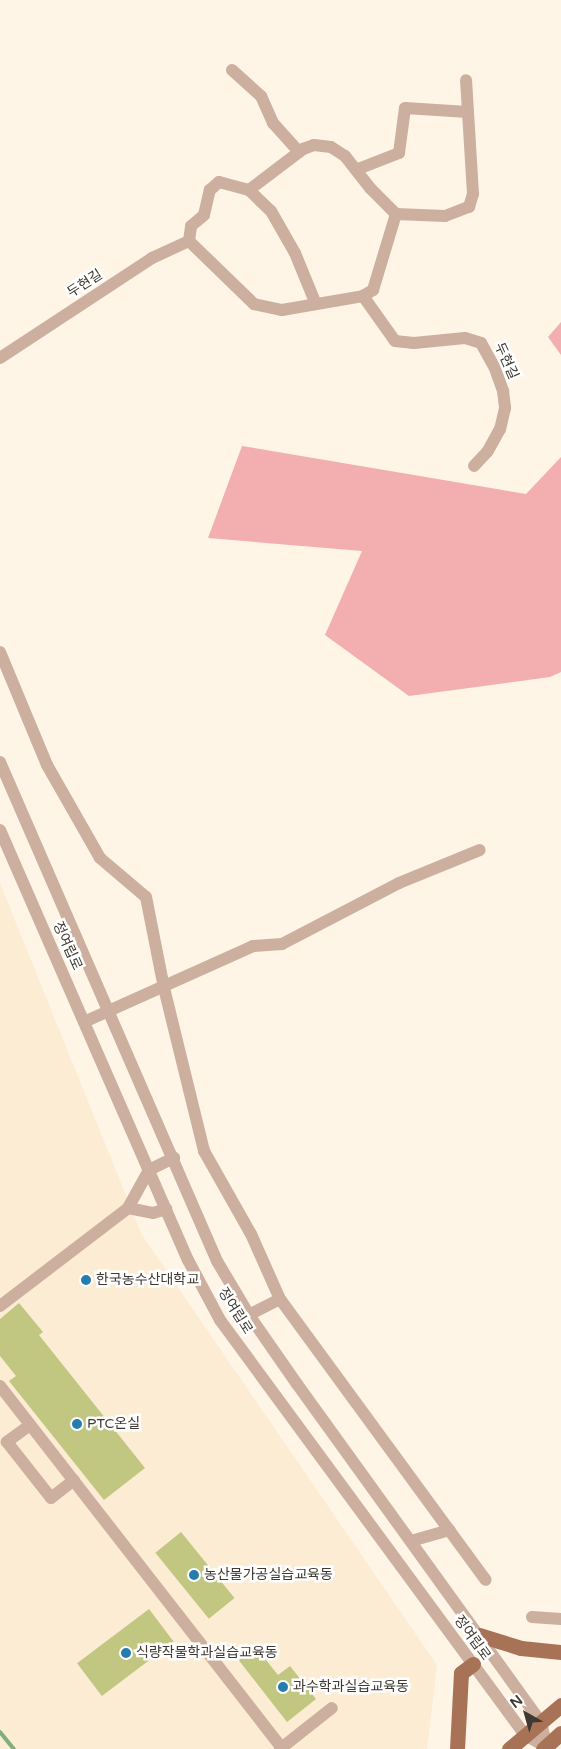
<!DOCTYPE html>
<meta charset="utf-8">
<style>
body{margin:0}
#map{position:relative;width:561px;height:1749px;overflow:hidden;background:#fef5e6;font-family:"Varela Round","Noto Sans KR",sans-serif}
div>[style]{position:absolute}
[style*='--x']{left:calc(var(--x)*1px);top:calc(var(--y)*1px);width:calc(var(--w)*1px);rotate:calc(var(--a)*1deg)}
.built>*{inset:0;background:#fcecd3}
.green>*{inset:0;background:#f3afb0}
.stream>*{height:4px;margin:-2px;padding:0 2px;transform-origin:2px;border-radius:2px;background:#7fb07c}
.building>*{inset:0;background:#c1c680;transform-origin:0 0}
.minor>*{height:12px;margin:-6px;padding:0 6px;transform-origin:6px;border-radius:6px;background:#cdaf9f}
.major>*{height:15px;margin:-7.5px;padding:0 7.5px;transform-origin:7.5px;border-radius:7.5px;background:#a77256}
.dots>*{width:14px;height:14px;translate:-50% -50%;box-sizing:border-box;border:2px solid #fff;border-radius:50%}
span{translate:-50% -50%;white-space:nowrap;text-align:center;line-height:1.15;-webkit-text-stroke:5px #fff;paint-order:stroke}
.street-label{font-size:14px;color:#3e3a33}
.poi-label{font-size:14px;color:#3e3a33}
.left{translate:0 -50%;text-align:left}
.north{position:absolute;left:501px;top:1689px;width:50px;height:50px;-webkit-text-stroke:4px #fff;paint-order:stroke;rotate:322deg;font-size:14px;font-weight:700;line-height:20px;text-align:center;color:#3e3a33}
.north::after{content:'';display:block;margin:auto;width:18px;height:22px;background:#3e3a33;clip-path:polygon(50% 0,100% 100%,50% 72%,0 100%)}
</style>
<div id="map">
<div class="built">
<div style="clip-path:polygon(0 883px,142px 1235px,437px 1665px,427px 1749px,0 1749px)"></div>
</div>
<div class="green">
<div style="clip-path:polygon(561px 322px,561px 355px,548px 337px)"></div>
<div style="clip-path:polygon(242px 446px,526px 494px,561px 457px,561px 672px,550px 677px,409px 696px,325px 635px,362px 551px,208px 538px)"></div>
</div>
<div class="stream">
<div style="--x:0;--y:1732;--w:22;--a:51"></div>
</div>
<div class="building">
<div style="clip-path:polygon(19px 1303px,43px 1332px,39px 1335px,145px 1468px,104px 1500px,9px 1381px,16px 1376px,0 1356px,0 1319px)"></div>
<div style="left:181px;top:1532px;width:85px;height:33px;rotate:51deg"></div>
<div style="left:149px;top:1609px;width:41px;height:90px;rotate:53deg"></div>
<div style="clip-path:polygon(254px 1645px,278px 1675px,290px 1666px,316px 1699px,287px 1722px,237px 1658px)"></div>
</div>
<div class="minor">
<div style="--x:232;--y:70;--w:39;--a:42"></div>
<div style="--x:261;--y:96;--w:30;--a:66"></div>
<div style="--x:273;--y:123;--w:39;--a:48"></div>
<div style="--x:358;--y:169;--w:44;--a:-21.3"></div>
<div style="--x:399;--y:153;--w:45;--a:-82.4"></div>
<div style="--x:405;--y:108;--w:63;--a:3.6"></div>
<div style="--x:249;--y:190;--w:30;--a:44"></div>
<div style="--x:271;--y:211;--w:48;--a:60.3"></div>
<div style="--x:295;--y:253;--w:53;--a:67.8"></div>
<div style="--x:189;--y:241;--w:15;--a:-82"></div>
<div style="--x:191;--y:226;--w:17;--a:-40"></div>
<div style="--x:204;--y:215;--w:26;--a:-77"></div>
<div style="--x:210;--y:190;--w:12;--a:-42"></div>
<div style="--x:219;--y:182;--w:31;--a:15"></div>
<div style="--x:249;--y:190;--w:68;--a:-37.2"></div>
<div style="--x:303;--y:149;--w:12;--a:-20"></div>
<div style="--x:314;--y:145;--w:17;--a:7"></div>
<div style="--x:331;--y:147;--w:17;--a:33"></div>
<div style="--x:345;--y:156;--w:41;--a:52"></div>
<div style="--x:370;--y:188;--w:37;--a:45"></div>
<div style="--x:363;--y:296;--w:55;--a:54.6"></div>
<div style="--x:395;--y:341;--w:19;--a:6"></div>
<div style="--x:414;--y:343;--w:51;--a:-5.6"></div>
<div style="--x:465;--y:338;--w:17;--a:17"></div>
<div style="--x:481;--y:343;--w:26;--a:61"></div>
<div style="--x:494;--y:366;--w:27;--a:70"></div>
<div style="--x:503;--y:391;--w:17;--a:83"></div>
<div style="--x:505;--y:408;--w:22;--a:103"></div>
<div style="--x:500;--y:429;--w:26;--a:119"></div>
<div style="--x:487;--y:452;--w:19;--a:133"></div>
<div style="--x:0;--y:358;--w:182;--a:-33.3"></div>
<div style="--x:152;--y:258;--w:41;--a:-24.7"></div>
<div style="--x:189;--y:241;--w:91;--a:44.1"></div>
<div style="--x:254;--y:304;--w:29;--a:12"></div>
<div style="--x:282;--y:310;--w:82;--a:-9.8"></div>
<div style="--x:363;--y:296;--w:12;--a:-31"></div>
<div style="--x:373;--y:290;--w:79;--a:-73.2"></div>
<div style="--x:396;--y:214;--w:49;--a:2.3"></div>
<div style="--x:445;--y:216;--w:26;--a:-21"></div>
<div style="--x:469;--y:207;--w:14;--a:-73"></div>
<div style="--x:473;--y:194;--w:114;--a:-93.5"></div>
<div style="--x:0;--y:652;--w:122;--a:67.4"></div>
<div style="--x:47;--y:765;--w:107;--a:60.3"></div>
<div style="--x:100;--y:858;--w:60;--a:40.3"></div>
<div style="--x:146;--y:897;--w:93;--a:78.8"></div>
<div style="--x:164;--y:988;--w:168;--a:76.2"></div>
<div style="--x:204;--y:1151;--w:95;--a:60.5"></div>
<div style="--x:251;--y:1234;--w:71;--a:66"></div>
<div style="--x:280;--y:1299;--w:35;--a:153"></div>
<div style="--x:0;--y:762;--w:544;--a:66.5"></div>
<div style="--x:217;--y:1261;--w:63;--a:59.3"></div>
<div style="--x:249;--y:1315;--w:84;--a:55.2"></div>
<div style="--x:297;--y:1384;--w:417;--a:54.2"></div>
<div style="--x:541;--y:1722;--w:28;--a:77"></div>
<div style="--x:0;--y:830;--w:469;--a:66.4"></div>
<div style="--x:188;--y:1260;--w:68;--a:61.9"></div>
<div style="--x:220;--y:1320;--w:515;--a:53.69"></div>
<div style="--x:525;--y:1735;--w:23;--a:29"></div>
<div style="--x:84;--y:1022;--w:185;--a:-24.2"></div>
<div style="--x:253;--y:946;--w:29;--a:-4"></div>
<div style="--x:282;--y:944;--w:132;--a:-27.5"></div>
<div style="--x:399;--y:883;--w:87;--a:-22.2"></div>
<div style="--x:128;--y:1208;--w:25;--a:11"></div>
<div style="--x:153;--y:1213;--w:14;--a:-17"></div>
<div style="--x:280;--y:1299;--w:348;--a:53.8"></div>
<div style="--x:0;--y:1306;--w:161;--a:-37.4"></div>
<div style="--x:128;--y:1208;--w:43;--a:-61.1"></div>
<div style="--x:149;--y:1170;--w:28;--a:-26"></div>
<div style="--x:0;--y:1386;--w:459;--a:52.1"></div>
<div style="--x:30;--y:1425;--w:29;--a:144"></div>
<div style="--x:7;--y:1442;--w:71;--a:51.8"></div>
<div style="--x:51;--y:1498;--w:29;--a:-38"></div>
<div style="--x:411;--y:1541;--w:40;--a:-16"></div>
<div style="--x:532;--y:1617;--w:29;--a:4"></div>
<div style="--x:280;--y:1749;--w:66;--a:-38.3"></div>
</div>
<div class="major">
<div style="--x:479;--y:1635;--w:44;--a:17.2"></div>
<div style="--x:521;--y:1648;--w:40;--a:5.7"></div>
<div style="--x:457;--y:1749;--w:76;--a:-87"></div>
<div style="--x:461;--y:1673;--w:15;--a:-37"></div>
<div style="--x:509;--y:1749;--w:68;--a:-40.2"></div>
<div style="--x:543;--y:1749;--w:24;--a:-42"></div>
</div>
<div class="dots">
<div style="left:86px;top:1280px;background:#257dac"></div>
<div style="left:77px;top:1424px;background:#257dac"></div>
<div style="left:194px;top:1575px;background:#257dac"></div>
<div style="left:126px;top:1653px;background:#257dac"></div>
<div style="left:283px;top:1687px;background:#257dac"></div>
</div>
<div class="street-label">
<span style="left:85px;top:284px;rotate:-33deg">두현길</span>
<span style="left:506px;top:361px;rotate:66deg">두현길</span>
<span style="left:67px;top:946px;rotate:66deg">정여립로</span>
<span style="left:235px;top:1311px;rotate:58deg">정여립로</span>
<span style="left:472px;top:1638px;rotate:54deg">정여립로</span>
</div>
<div class="poi-label">
<span class="left" style="left:96px;top:1280px">한국농수산대학교</span>
<span class="left" style="left:87px;top:1424px">PTC온실</span>
<span class="left" style="left:204px;top:1575px">농산물가공실습교육동</span>
<span class="left" style="left:136px;top:1653px">식량작물학과실습교육동</span>
<span class="left" style="left:293px;top:1687px">과수학과실습교육동</span>
</div>
<div class="north">N</div>
</div>
